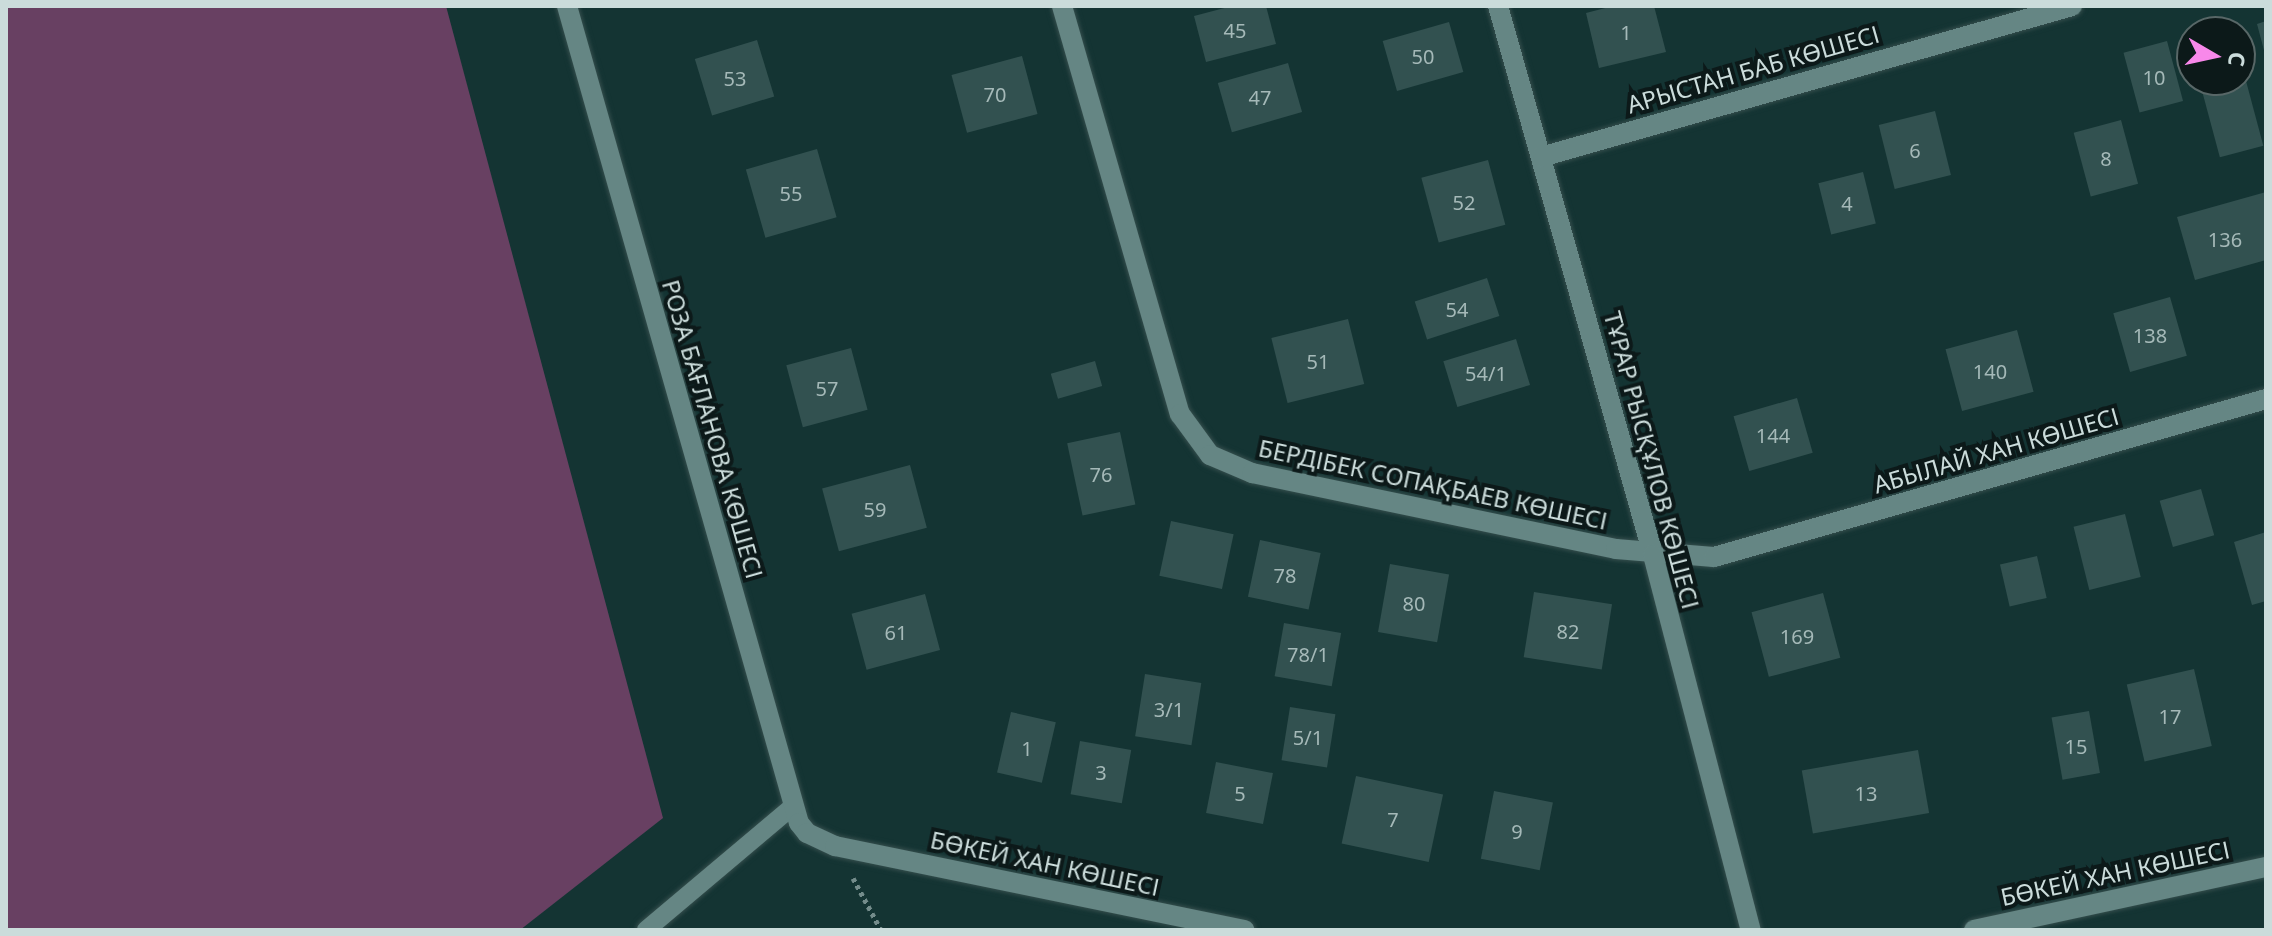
<!DOCTYPE html>
<meta charset="utf-8">
<style>
body{margin:0}
#map{position:relative;width:2272px;height:936px;overflow:hidden;background:#143433;font-family:"Noto Sans",sans-serif}
div>[style]{position:absolute}
[style*='--x']{left:calc(var(--x)*1px);top:calc(var(--y)*1px);width:calc(var(--w)*1px);rotate:calc(var(--a)*1deg)}
.green>*{inset:0;background:#684062}
.building>*{inset:0;background:#325150;transform-origin:0 0}
.path>*{height:5px;margin-top:-2.5px;transform-origin:0;background:repeating-linear-gradient(90deg,#748c8b 0 4px,transparent 0 8px)}
.roads{filter:drop-shadow(0 0 2px #354e4d) drop-shadow(0 0 2px #354e4d)}
.service>*{height:18px;margin:-9px;padding:0 9px;transform-origin:9px;border-radius:9px;background:#658684}
.minor>*{height:20px;margin:-10px;padding:0 10px;transform-origin:10px;border-radius:10px;background:#658684}
span{translate:-50% -50%;white-space:nowrap;text-align:center;line-height:1.15;-webkit-text-stroke:8px #0c1919;paint-order:stroke}
.number-label{font-size:20px;color:#a5b9b8}
.number-label span{-webkit-text-stroke-width:0}
.street-label{font-size:24px;color:#cbdcdb}
.frame{position:absolute;inset:0;border:8px solid #cbdcdb;pointer-events:none}
.north{position:absolute;left:2176px;top:16px;width:80px;height:80px;box-sizing:border-box;background:#0c1919;border:2px solid #586767;border-radius:50%;rotate:99deg;font-size:22px;font-weight:700;line-height:32px;text-align:center;color:#cbdcdb}
.north::after{content:'';display:block;margin:auto;width:28px;height:36px;background:#f888ea;clip-path:polygon(50% 0,100% 100%,50% 72%,0 100%)}
</style>
<div id="map">
<div class="green">
<div style="clip-path:polygon(6px 6px,446px 6px,663px 818px,520px 930px,6px 930px)"></div>
</div>
<div class="building">
<div style="clip-path:polygon(1232px 6px,1266px 6px,1276px 44px,1206px 62px,1194px 16px)"></div>
<div style="clip-path:polygon(1613px 6px,1654px 6px,1666px 52px,1599px 68px,1586px 13px)"></div>
<div style="clip-path:polygon(2266px 21px,2266px 54px,2265px 54px,2257px 24px)"></div>
<div style="left:1449px;top:22px;width:52px;height:69px;rotate:74deg"></div>
<div style="left:757px;top:40px;width:59px;height:65px;rotate:73deg"></div>
<div style="left:2167px;top:41px;width:62px;height:45px;rotate:75deg"></div>
<div style="left:1022px;top:56px;width:60px;height:73px;rotate:75deg"></div>
<div style="left:1288px;top:63px;width:51px;height:73px;rotate:74deg"></div>
<div style="left:2246px;top:81px;width:67px;height:45px;rotate:75deg"></div>
<div style="left:1935px;top:111px;width:66px;height:58px;rotate:76deg"></div>
<div style="left:2121px;top:120px;width:66px;height:49px;rotate:75deg"></div>
<div style="left:817px;top:149px;width:71px;height:74px;rotate:74deg"></div>
<div style="left:1488px;top:160px;width:67px;height:69px;rotate:75deg"></div>
<div style="left:1863px;top:172px;width:53px;height:46px;rotate:76deg"></div>
<div style="clip-path:polygon(2266px 192px,2266px 260px,2195px 280px,2177px 217px)"></div>
<div style="left:1487px;top:278px;width:40px;height:76px;rotate:72deg"></div>
<div style="left:2170px;top:297px;width:61px;height:59px;rotate:74deg"></div>
<div style="left:1348px;top:319px;width:67px;height:79px;rotate:76deg"></div>
<div style="left:2017px;top:330px;width:64px;height:74px;rotate:75deg"></div>
<div style="left:1516px;top:339px;width:48px;height:76px;rotate:73deg"></div>
<div style="left:851px;top:348px;width:64px;height:67px;rotate:75deg"></div>
<div style="left:1095px;top:361px;width:26px;height:46px;rotate:74deg"></div>
<div style="left:1797px;top:398px;width:57px;height:66px;rotate:74deg"></div>
<div style="left:1120px;top:432px;width:74px;height:54px;rotate:78deg"></div>
<div style="left:910px;top:465px;width:65px;height:91px;rotate:75deg"></div>
<div style="left:2201px;top:489px;width:48px;height:43px;rotate:74deg"></div>
<div style="left:2125px;top:514px;width:65px;height:53px;rotate:76deg"></div>
<div style="left:1171px;top:521px;width:64px;height:56px;rotate:12deg"></div>
<div style="clip-path:polygon(2266px 532px,2266px 601px,2252px 605px,2234px 542px)"></div>
<div style="left:1260px;top:540px;width:62px;height:58px;rotate:12deg"></div>
<div style="left:2037px;top:556px;width:43px;height:38px;rotate:77deg"></div>
<div style="left:1390px;top:564px;width:60px;height:69px;rotate:10deg"></div>
<div style="left:1534px;top:592px;width:79px;height:66px;rotate:9deg"></div>
<div style="left:1823px;top:593px;width:67px;height:74px;rotate:75deg"></div>
<div style="left:925px;top:594px;width:58px;height:76px;rotate:75deg"></div>
<div style="left:1284px;top:623px;width:58px;height:54px;rotate:10deg"></div>
<div style="left:2194px;top:669px;width:79px;height:69px;rotate:77deg"></div>
<div style="left:1145px;top:674px;width:57px;height:63px;rotate:9deg"></div>
<div style="left:1290px;top:707px;width:46px;height:54px;rotate:9deg"></div>
<div style="left:2089px;top:711px;width:63px;height:38px;rotate:80deg"></div>
<div style="left:1011px;top:712px;width:46px;height:62px;rotate:13deg"></div>
<div style="left:1080px;top:741px;width:52px;height:54px;rotate:10deg"></div>
<div style="left:1918px;top:750px;width:64px;height:118px;rotate:80deg"></div>
<div style="left:1216px;top:762px;width:58px;height:52px;rotate:11deg"></div>
<div style="left:1356px;top:776px;width:89px;height:69px;rotate:12deg"></div>
<div style="left:1494px;top:791px;width:60px;height:69px;rotate:11deg"></div>
</div>
<div class="path">
<div style="--x:853;--y:878;--w:59;--a:61.7"></div>
</div>
<div class="roads">
<div class="service">
<div style="--x:646;--y:930;--w:191;--a:-40.1"></div>
</div>
<div class="minor">
<div style="--x:567;--y:6;--w:849;--a:74.15"></div>
<div style="--x:799;--y:823;--w:13;--a:51"></div>
<div style="--x:807;--y:833;--w:31;--a:25"></div>
<div style="--x:835;--y:846;--w:418;--a:11.6"></div>
<div style="--x:1062;--y:6;--w:425;--a:73.9"></div>
<div style="--x:1180;--y:414;--w:51;--a:53.8"></div>
<div style="--x:1210;--y:455;--w:46;--a:23.2"></div>
<div style="--x:1252;--y:473;--w:372;--a:11.8"></div>
<div style="--x:1616;--y:549;--w:98;--a:4.7"></div>
<div style="--x:1714;--y:557;--w:574;--a:-15.97"></div>
<div style="--x:1498;--y:6;--w:570;--a:74.23"></div>
<div style="--x:1653;--y:555;--w:388;--a:75.4"></div>
<div style="--x:1541;--y:157;--w:552;--a:-15.87"></div>
<div style="--x:1974;--y:930;--w:299;--a:-12.2"></div>
</div>
</div>
<div class="number-label">
<span style="left:1235px;top:30px">45</span>
<span style="left:1626px;top:32px">1</span>
<span style="left:1423px;top:56px">50</span>
<span style="left:2154px;top:77px">10</span>
<span style="left:735px;top:78px">53</span>
<span style="left:995px;top:94px">70</span>
<span style="left:1260px;top:97px">47</span>
<span style="left:1915px;top:150px">6</span>
<span style="left:2106px;top:158px">8</span>
<span style="left:791px;top:193px">55</span>
<span style="left:1464px;top:202px">52</span>
<span style="left:1847px;top:203px">4</span>
<span style="left:2225px;top:239px">136</span>
<span style="left:1457px;top:309px">54</span>
<span style="left:2150px;top:335px">138</span>
<span style="left:1318px;top:361px">51</span>
<span style="left:1990px;top:371px">140</span>
<span style="left:1486px;top:373px">54/1</span>
<span style="left:827px;top:388px">57</span>
<span style="left:1773px;top:435px">144</span>
<span style="left:1101px;top:474px">76</span>
<span style="left:875px;top:509px">59</span>
<span style="left:1285px;top:575px">78</span>
<span style="left:1414px;top:603px">80</span>
<span style="left:1568px;top:631px">82</span>
<span style="left:896px;top:632px">61</span>
<span style="left:1797px;top:636px">169</span>
<span style="left:1308px;top:654px">78/1</span>
<span style="left:1169px;top:709px">3/1</span>
<span style="left:2170px;top:716px">17</span>
<span style="left:1308px;top:737px">5/1</span>
<span style="left:2076px;top:746px">15</span>
<span style="left:1027px;top:748px">1</span>
<span style="left:1101px;top:772px">3</span>
<span style="left:1240px;top:793px">5</span>
<span style="left:1866px;top:793px">13</span>
<span style="left:1393px;top:819px">7</span>
<span style="left:1517px;top:831px">9</span>
</div>
<div class="street-label">
<span style="left:1753px;top:69px;rotate:-16deg">АРЫСТАН БАБ КӨШЕСІ</span>
<span style="left:713px;top:429px;rotate:74deg">РОЗА БАҒЛАНОВА КӨШЕСІ</span>
<span style="left:1996px;top:450px;rotate:-16deg">АБЫЛАЙ ХАН КӨШЕСІ</span>
<span style="left:1652px;top:460px;rotate:75deg">ТҰРАР РЫСҚҰЛОВ КӨШЕСІ</span>
<span style="left:1433px;top:484px;rotate:12deg">БЕРДІБЕК СОПАҚБАЕВ КӨШЕСІ</span>
<span style="left:1045px;top:863px;rotate:12deg">БӨКЕЙ ХАН КӨШЕСІ</span>
<span style="left:2115px;top:873px;rotate:-12deg">БӨКЕЙ ХАН КӨШЕСІ</span>
</div>
<div class="frame"></div>
<div class="north">С</div>
</div>
